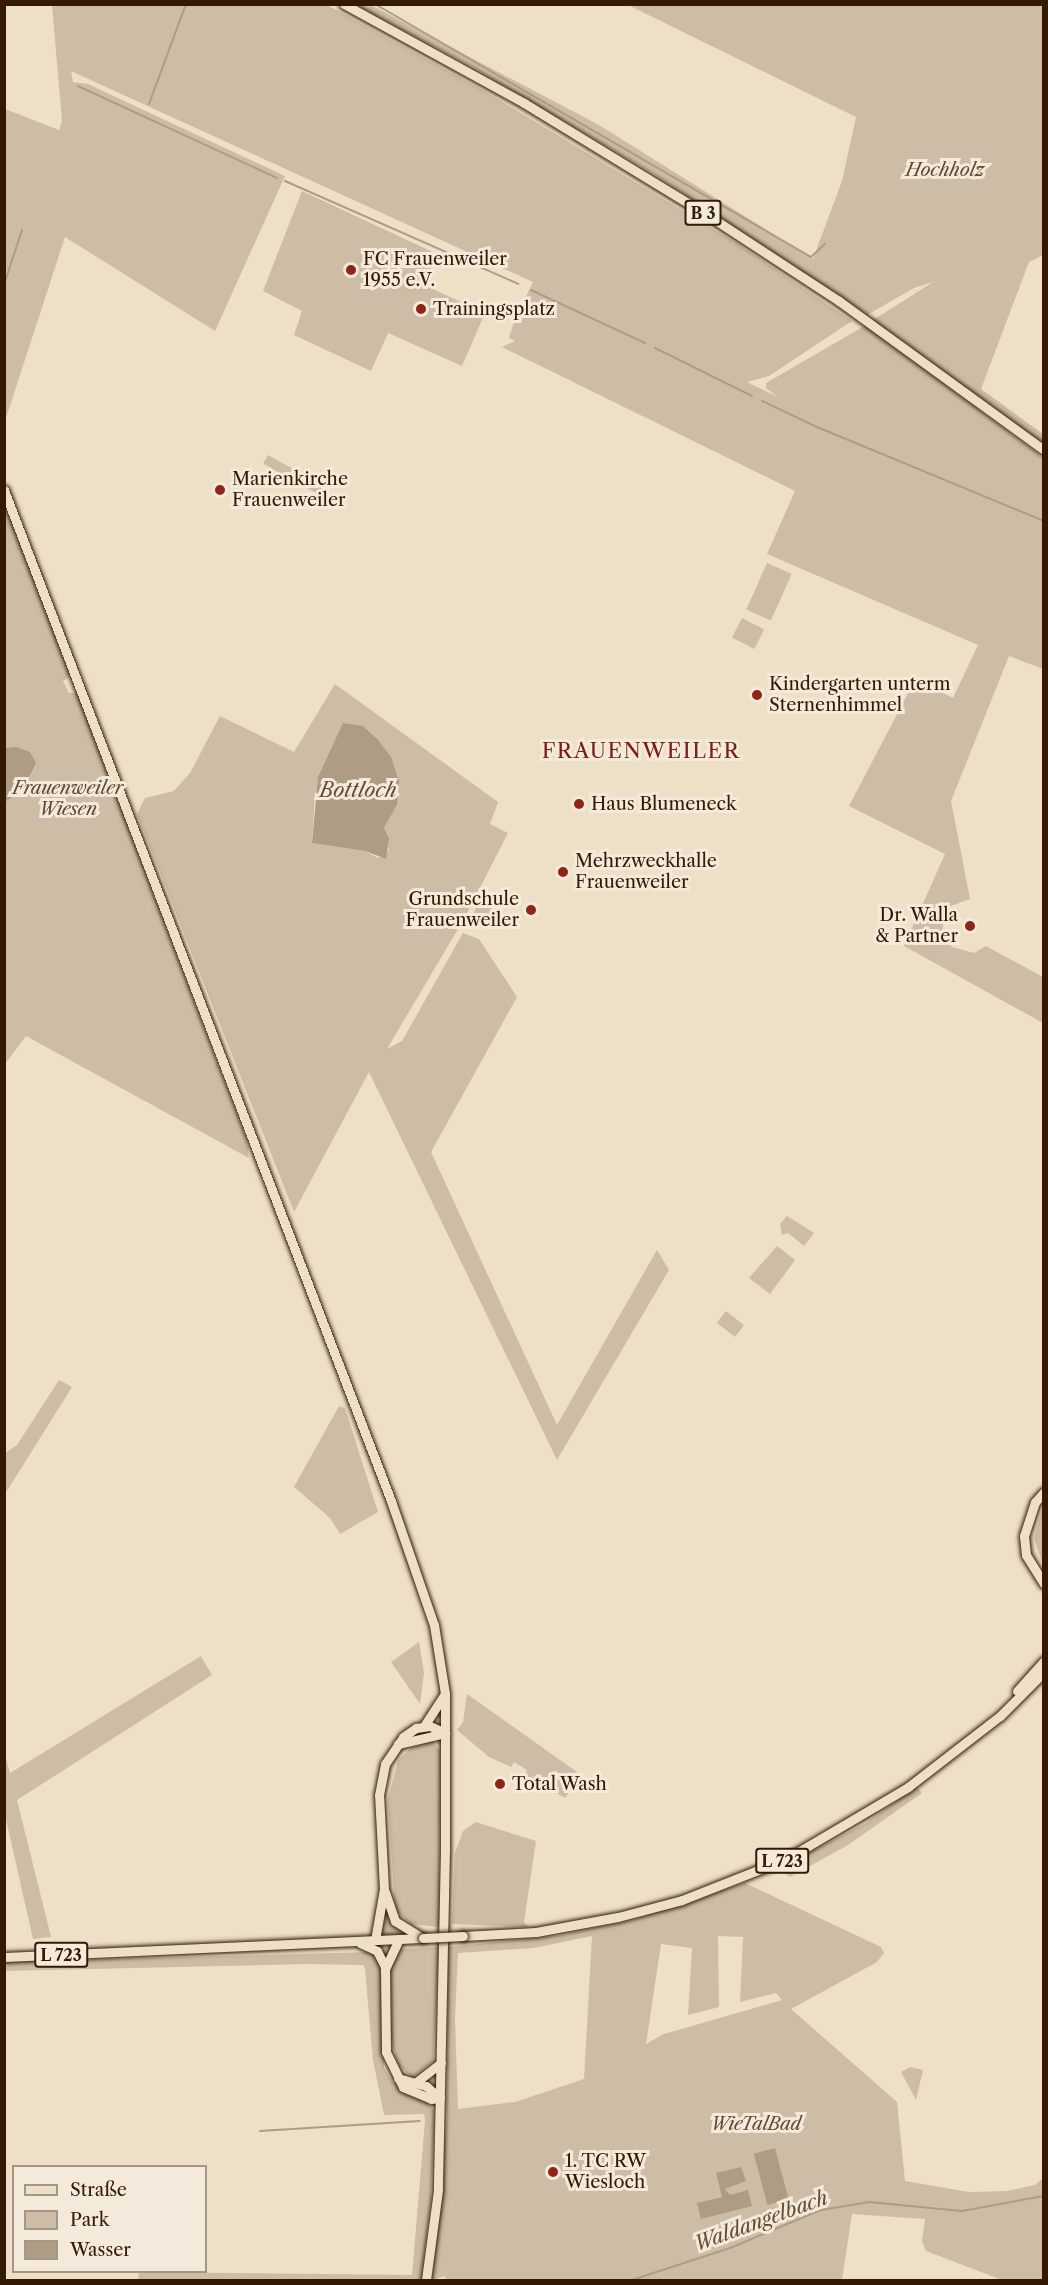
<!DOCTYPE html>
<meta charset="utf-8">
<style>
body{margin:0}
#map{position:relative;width:1048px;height:2285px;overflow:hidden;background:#eedfc7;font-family:"Libre Caslon Text",serif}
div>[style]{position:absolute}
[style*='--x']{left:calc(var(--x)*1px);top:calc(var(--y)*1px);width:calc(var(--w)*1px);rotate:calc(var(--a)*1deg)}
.green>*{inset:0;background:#cebda6;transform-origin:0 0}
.water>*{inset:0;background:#af9c85;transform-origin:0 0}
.stream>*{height:2px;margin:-1px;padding:0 1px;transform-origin:1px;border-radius:1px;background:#af9c85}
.roads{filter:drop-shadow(0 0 2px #341904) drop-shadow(0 0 2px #341904)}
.major>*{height:9px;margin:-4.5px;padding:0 4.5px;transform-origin:4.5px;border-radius:4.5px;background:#eedfc7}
.bridges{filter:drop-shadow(0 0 2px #341904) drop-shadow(0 0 2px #341904)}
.major-bridge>*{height:9px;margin:-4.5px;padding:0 4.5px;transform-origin:4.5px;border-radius:4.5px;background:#eedfc7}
.dots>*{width:16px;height:16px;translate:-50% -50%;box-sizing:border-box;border:3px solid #f4eadb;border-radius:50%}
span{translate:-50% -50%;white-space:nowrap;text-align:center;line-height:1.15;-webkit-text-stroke:6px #f4eadb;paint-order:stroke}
.shield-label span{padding:2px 4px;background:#f4eadb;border:2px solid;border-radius:4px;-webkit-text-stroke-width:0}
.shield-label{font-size:16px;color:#341904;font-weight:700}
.park-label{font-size:18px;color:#624a35;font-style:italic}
.poi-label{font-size:18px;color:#341904}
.left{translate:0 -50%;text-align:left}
.right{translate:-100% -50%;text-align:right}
.water-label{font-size:20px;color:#654d38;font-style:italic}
.quarter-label{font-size:21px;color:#7a1f14;letter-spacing:1.5px}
.frame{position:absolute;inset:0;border:6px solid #341904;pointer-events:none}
.legend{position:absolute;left:12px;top:2165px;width:195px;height:108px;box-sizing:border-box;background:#f4eadb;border:2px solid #a79685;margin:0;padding:8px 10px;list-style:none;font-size:18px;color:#341904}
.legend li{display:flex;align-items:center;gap:12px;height:30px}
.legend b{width:30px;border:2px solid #a79685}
</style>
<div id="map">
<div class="green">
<div style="clip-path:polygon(52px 5px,327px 5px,484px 91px,739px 245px,852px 321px,769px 376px,747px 382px,778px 397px,766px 388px,766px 383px,866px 325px,1043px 458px,1043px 669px,1009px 656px,951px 801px,970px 899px,945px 908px,942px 933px,952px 947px,974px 953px,986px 946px,1043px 977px,1043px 1023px,904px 946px,945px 854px,849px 806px,915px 680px,953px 698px,978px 645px,767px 554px,795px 491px,502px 347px,515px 341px,509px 338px,514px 322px,533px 282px,71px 71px,73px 82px,88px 84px,285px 176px,215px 331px,65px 237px,5px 421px,5px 109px,59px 130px,62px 121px)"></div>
<div style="clip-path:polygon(356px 5px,371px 5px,599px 125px,813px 259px,842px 181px,856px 117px,628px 5px,1043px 5px,1043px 255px,1029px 262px,981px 389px,1043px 434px,1043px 445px,873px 320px,933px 282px,914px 288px,867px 315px,654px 174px,469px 65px)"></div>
<div style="clip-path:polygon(302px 191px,437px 254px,424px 285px,485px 313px,462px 366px,388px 333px,371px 371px,294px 335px,302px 311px,263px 291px)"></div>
<div style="left:268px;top:455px;width:63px;height:10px;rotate:29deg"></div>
<div style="clip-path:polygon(4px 503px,71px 676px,63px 681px,69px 693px,77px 693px,247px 1141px,249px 1158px,26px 1036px,5px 1064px)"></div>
<div style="left:767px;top:563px;width:27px;height:51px;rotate:24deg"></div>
<div style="left:742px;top:618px;width:25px;height:22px;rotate:27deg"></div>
<div style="clip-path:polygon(evenodd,335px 684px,498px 802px,490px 824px,508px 833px,465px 917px,387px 1049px,402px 1041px,463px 933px,479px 939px,517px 997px,431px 1152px,557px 1425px,657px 1250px,669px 1270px,557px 1460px,369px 1072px,294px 1212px,137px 814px,145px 798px,174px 791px,190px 773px,220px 716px,294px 752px,335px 684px,315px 792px,397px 805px,384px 828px,389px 850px,378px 858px,365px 851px,312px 843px,315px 792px)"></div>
<div style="left:483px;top:893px;width:14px;height:31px;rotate:25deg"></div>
<div style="clip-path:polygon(787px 1216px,814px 1233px,804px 1246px,788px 1233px,782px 1235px,780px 1224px)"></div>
<div style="clip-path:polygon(777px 1246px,795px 1260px,770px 1294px,749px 1278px)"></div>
<div style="left:726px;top:1311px;width:23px;height:15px;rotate:38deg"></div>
<div style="clip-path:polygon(59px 1380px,72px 1387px,5px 1494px,5px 1453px,17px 1445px)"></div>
<div style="clip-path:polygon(339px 1406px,345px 1408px,378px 1512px,340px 1534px,330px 1518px,294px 1487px)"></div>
<div style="clip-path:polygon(1043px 1506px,1043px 1565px,1034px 1538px)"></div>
<div style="clip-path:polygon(419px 1642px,424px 1673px,420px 1704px,391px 1662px)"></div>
<div style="clip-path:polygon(201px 1656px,212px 1675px,17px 1800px,51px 1937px,33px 1939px,5px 1815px,5px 1754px,10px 1773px)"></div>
<div style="clip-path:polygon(467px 1694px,577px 1772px,576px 1783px,565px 1798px,525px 1775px,527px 1770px,514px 1762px,511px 1767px,489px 1757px,457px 1730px,463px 1722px)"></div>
<div style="clip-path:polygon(432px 1741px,440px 1751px,439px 1927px,411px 1924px,395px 1910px,388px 1799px,398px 1761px,410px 1749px)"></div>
<div style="clip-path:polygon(917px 1787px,922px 1793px,848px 1845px,790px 1877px,778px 1869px,866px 1823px)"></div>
<div style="clip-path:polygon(476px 1822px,536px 1841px,524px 1922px,528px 1927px,452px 1924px,455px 1853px,463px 1831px)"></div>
<div style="clip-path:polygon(evenodd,745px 1883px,881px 1947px,884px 1953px,877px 1962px,791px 2009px,897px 2102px,905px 2181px,969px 2192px,1007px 2191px,1035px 2185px,1043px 2178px,1043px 2280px,1002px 2280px,926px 2251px,922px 2241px,925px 2219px,852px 2214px,842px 2280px,446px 2280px,445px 2276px,432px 2280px,447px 2118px,448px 1947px,557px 1936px,633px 1920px,745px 1883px,592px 1936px,584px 2079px,515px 2102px,458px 2109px,455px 2018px,458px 1953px,534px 1948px,592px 1936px,745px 1883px,718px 1936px,743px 1937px,740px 2002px,776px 1993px,782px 2000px,664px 2034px,646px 2044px,661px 1944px,692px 1948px,688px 2015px,719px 2007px,718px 1936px)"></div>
<div style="clip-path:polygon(386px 1910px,394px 1926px,404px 1934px,382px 1935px)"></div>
<div style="clip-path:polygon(439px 1947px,433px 2061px,412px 2077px,399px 2066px,389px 2035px,391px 1966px,400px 1949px)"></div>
<div style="clip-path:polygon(373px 1952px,379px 1960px,381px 1975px,384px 2068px,393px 2083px,428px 2103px,434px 2111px,431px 2199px,421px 2280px,138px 2280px,139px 2272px,412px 2275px,425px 2120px,424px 2114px,384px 2115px,373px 2060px,365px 1969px,363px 1965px,307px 1964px,5px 1971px,5px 1962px)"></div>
<div style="clip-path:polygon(910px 2067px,923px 2070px,916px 2100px,901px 2072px)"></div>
</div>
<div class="water">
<div style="clip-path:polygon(343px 723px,363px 726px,378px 740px,391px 757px,399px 781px,397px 805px,384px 828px,389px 839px,386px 859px,365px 851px,312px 843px,318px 777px)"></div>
<div style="clip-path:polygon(16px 747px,30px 752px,36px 763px,23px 789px,5px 802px,5px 748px)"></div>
<div style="left:775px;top:2148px;width:53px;height:22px;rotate:75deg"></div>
<div style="clip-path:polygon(741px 2167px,746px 2181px,725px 2189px,730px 2195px,748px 2190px,752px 2206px,701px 2219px,697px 2203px,722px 2197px,716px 2173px)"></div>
</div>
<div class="stream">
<div style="--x:375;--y:4;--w:504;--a:30.13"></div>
<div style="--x:811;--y:257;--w:19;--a:-43"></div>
<div style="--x:78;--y:86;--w:219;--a:24.8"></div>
<div style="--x:149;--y:104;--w:107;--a:-69.7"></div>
<div style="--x:285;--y:181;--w:255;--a:23.8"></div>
<div style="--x:4;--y:285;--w:58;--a:-71.9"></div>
<div style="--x:531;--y:290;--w:126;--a:24.9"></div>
<div style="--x:655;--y:348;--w:108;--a:26.3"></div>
<div style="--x:762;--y:401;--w:61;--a:25.3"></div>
<div style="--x:817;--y:427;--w:246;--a:22.5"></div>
<div style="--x:260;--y:2131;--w:160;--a:-3.6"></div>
<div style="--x:632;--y:2280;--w:103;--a:-18.1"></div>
<div style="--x:730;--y:2248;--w:99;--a:-22.7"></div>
<div style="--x:821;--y:2210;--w:49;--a:-9.5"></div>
<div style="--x:869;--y:2202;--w:93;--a:5.5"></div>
<div style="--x:962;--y:2211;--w:83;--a:-10.4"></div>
</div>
<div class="roads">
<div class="major">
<div style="--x:344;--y:4;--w:205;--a:28.8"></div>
<div style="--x:524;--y:103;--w:217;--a:31.4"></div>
<div style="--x:709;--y:216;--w:155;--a:33.2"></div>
<div style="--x:839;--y:301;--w:253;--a:36"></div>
<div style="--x:4;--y:490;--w:1083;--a:69.05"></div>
<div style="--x:391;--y:1501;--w:131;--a:70.9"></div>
<div style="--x:434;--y:1625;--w:70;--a:80.9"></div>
<div style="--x:445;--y:1694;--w:155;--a:90"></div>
<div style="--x:445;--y:1849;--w:341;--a:91.2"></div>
<div style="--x:438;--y:2190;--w:91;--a:97.6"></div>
<div style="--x:1044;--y:1492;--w:13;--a:132"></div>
<div style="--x:1035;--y:1502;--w:36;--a:108"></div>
<div style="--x:1024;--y:1536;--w:19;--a:84"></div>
<div style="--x:1026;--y:1555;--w:34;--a:58"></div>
<div style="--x:1017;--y:1691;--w:40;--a:-48"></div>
<div style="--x:424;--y:1726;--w:38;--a:-57"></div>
<div style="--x:398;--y:1744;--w:48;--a:-13.2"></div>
<div style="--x:385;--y:1892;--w:31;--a:71"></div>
<div style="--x:395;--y:1921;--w:31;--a:32"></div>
<div style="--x:463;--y:1936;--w:73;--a:-3.1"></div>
<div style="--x:536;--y:1932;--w:83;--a:-10.4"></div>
<div style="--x:618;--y:1917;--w:66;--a:-14.9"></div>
<div style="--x:682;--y:1900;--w:112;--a:-21.5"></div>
<div style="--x:786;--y:1859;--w:142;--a:-30.5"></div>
<div style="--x:908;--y:1787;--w:116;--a:-37.7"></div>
<div style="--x:1000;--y:1716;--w:62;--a:-45"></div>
<div style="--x:399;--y:1939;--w:33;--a:115"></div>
<div style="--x:385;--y:1969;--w:83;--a:89.3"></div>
<div style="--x:386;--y:2052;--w:39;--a:64"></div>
<div style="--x:403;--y:2087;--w:30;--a:23"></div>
<div style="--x:431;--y:2099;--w:9;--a:-6"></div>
<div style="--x:375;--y:1940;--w:52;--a:-80"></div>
<div style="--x:384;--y:1889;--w:94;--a:-93"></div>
<div style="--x:379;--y:1795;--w:32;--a:-79"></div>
<div style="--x:385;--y:1764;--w:32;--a:-56"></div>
<div style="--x:403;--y:1737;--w:16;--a:-35"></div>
<div style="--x:416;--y:1728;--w:14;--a:-8"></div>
<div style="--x:430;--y:1726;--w:17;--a:25"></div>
<div style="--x:360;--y:1943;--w:19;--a:25"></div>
<div style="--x:377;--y:1951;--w:18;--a:63"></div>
<div style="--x:4;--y:1957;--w:419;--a:-2.6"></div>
<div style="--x:398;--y:2078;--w:29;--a:16"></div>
<div style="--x:426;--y:2086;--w:18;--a:41"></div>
<div style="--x:415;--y:2083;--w:33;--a:-38"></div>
</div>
</div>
<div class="bridges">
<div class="major-bridge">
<div style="--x:423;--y:1938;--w:40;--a:-2.9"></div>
</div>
</div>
<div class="dots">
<div style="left:351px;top:270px;background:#8f2418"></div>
<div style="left:421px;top:309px;background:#8f2418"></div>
<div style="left:220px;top:490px;background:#8f2418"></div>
<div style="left:757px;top:695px;background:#8f2418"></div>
<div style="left:579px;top:804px;background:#8f2418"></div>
<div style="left:563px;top:872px;background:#8f2418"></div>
<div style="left:531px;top:910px;background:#8f2418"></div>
<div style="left:970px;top:926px;background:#8f2418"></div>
<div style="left:500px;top:1784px;background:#8f2418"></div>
<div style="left:553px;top:2172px;background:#8f2418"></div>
</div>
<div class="shield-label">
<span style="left:703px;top:213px">B 3</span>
<span style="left:782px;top:1861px">L 723</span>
<span style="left:61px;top:1955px">L 723</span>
</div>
<div class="park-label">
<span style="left:945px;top:170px">Hochholz</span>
<span style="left:68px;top:799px">Frauenweiler<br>Wiesen</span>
<span style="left:756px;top:2124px">WieTalBad</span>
</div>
<div class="poi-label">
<span class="left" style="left:363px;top:270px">FC Frauenweiler<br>1955 e.V.</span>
<span class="left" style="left:433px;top:309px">Trainingsplatz</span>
<span class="left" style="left:232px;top:490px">Marienkirche<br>Frauenweiler</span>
<span class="left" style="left:769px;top:695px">Kindergarten unterm<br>Sternenhimmel</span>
<span class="left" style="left:591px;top:804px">Haus Blumeneck</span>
<span class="left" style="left:575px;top:872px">Mehrzweckhalle<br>Frauenweiler</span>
<span class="right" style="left:519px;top:910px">Grundschule<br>Frauenweiler</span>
<span class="right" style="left:958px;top:926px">Dr. Walla<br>&amp; Partner</span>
<span class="left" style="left:512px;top:1784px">Total Wash</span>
<span class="left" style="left:565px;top:2172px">1. TC RW<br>Wiesloch</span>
</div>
<div class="water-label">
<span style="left:358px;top:790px">Bottloch</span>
<span style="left:761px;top:2221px;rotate:-20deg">Waldangelbach</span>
</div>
<div class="quarter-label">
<span style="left:641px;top:751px">FRAUENWEILER</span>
</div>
<div class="frame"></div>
<ul class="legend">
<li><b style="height:8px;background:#eedfc7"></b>Straße</li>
<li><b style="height:16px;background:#cebda6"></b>Park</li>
<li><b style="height:16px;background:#af9c85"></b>Wasser</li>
</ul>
</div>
